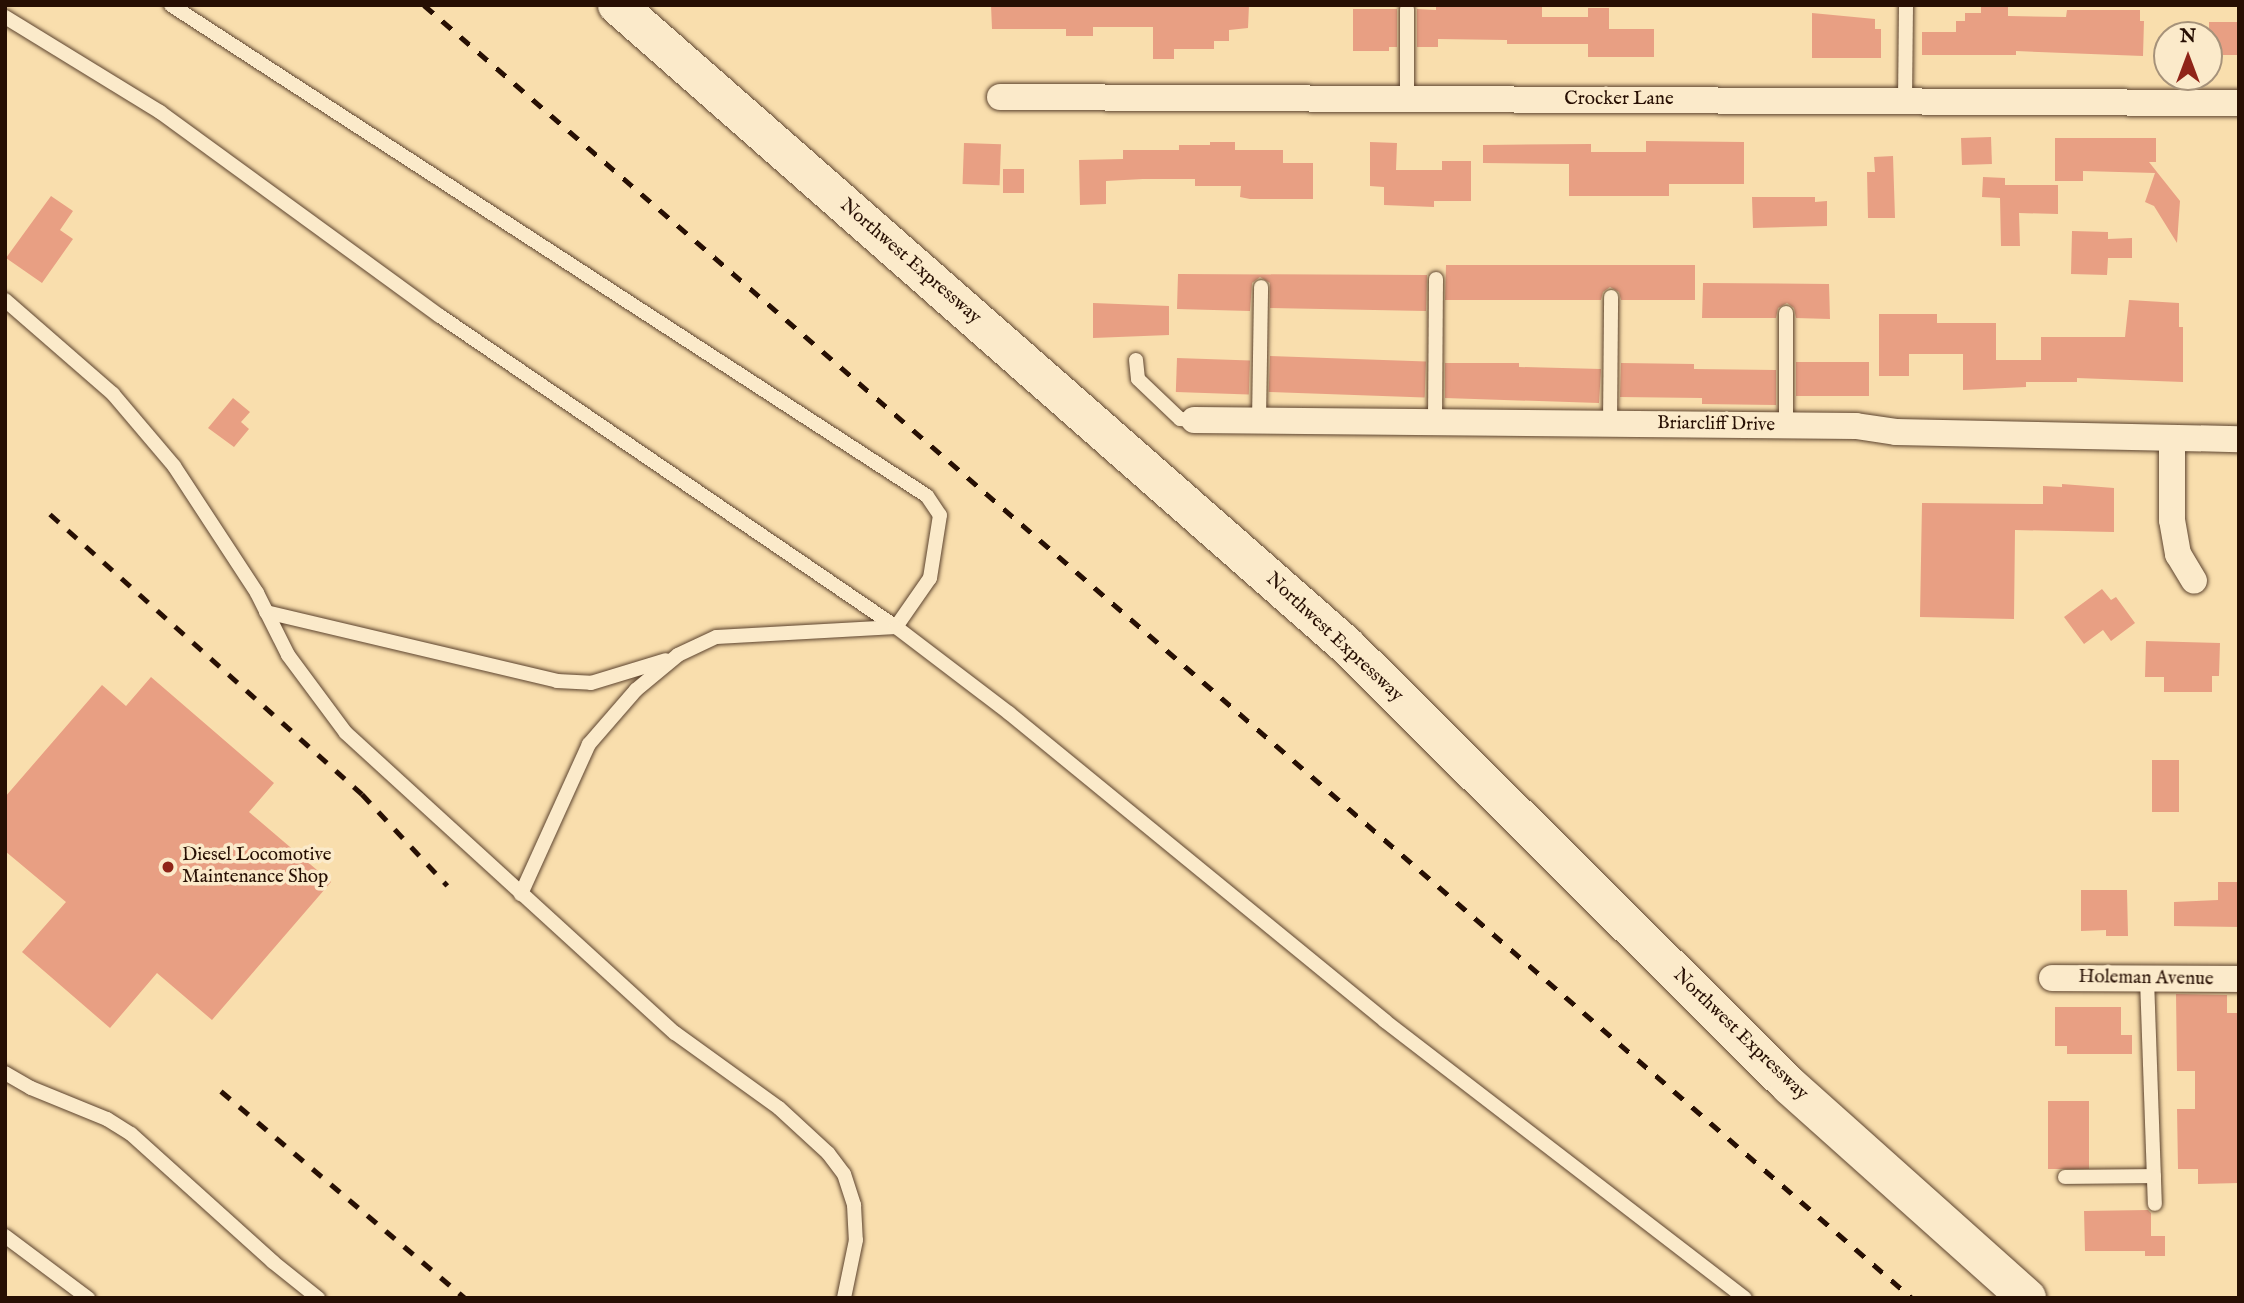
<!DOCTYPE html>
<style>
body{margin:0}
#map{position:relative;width:2244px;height:1303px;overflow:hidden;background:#f9dead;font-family:"IM FELL English",serif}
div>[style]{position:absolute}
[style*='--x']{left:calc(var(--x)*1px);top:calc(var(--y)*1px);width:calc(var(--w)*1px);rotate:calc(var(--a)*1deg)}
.building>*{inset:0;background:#e89f83;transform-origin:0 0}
.roads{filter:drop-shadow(0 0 2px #5c432e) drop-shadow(0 0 2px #5c432e)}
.lane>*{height:14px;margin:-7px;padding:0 7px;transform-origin:7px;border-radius:7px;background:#fbeaca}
.street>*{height:26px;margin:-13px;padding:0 13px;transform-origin:13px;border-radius:13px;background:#fbeaca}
.secondary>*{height:38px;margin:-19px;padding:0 19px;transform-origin:19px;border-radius:19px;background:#fbeaca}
.rail>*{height:5px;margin-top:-2.5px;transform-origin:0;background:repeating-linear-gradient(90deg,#270f03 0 12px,transparent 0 24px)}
.dots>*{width:19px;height:19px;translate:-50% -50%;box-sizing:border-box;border:4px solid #fbeaca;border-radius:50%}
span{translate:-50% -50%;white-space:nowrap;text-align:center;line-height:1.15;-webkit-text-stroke:7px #fbeaca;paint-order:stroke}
.street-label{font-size:19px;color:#270f03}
.poi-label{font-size:19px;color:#270f03}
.left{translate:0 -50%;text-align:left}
.frame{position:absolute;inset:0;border:7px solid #270f03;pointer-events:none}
.north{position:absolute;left:2153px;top:21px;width:70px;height:70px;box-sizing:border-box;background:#fbeaca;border:2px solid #a6927a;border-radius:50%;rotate:0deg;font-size:19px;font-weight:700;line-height:28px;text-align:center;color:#270f03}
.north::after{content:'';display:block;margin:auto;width:24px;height:32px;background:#8f2418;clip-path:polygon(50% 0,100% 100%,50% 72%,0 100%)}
</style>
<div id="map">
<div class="building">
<div style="clip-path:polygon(991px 5px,1249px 5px,1248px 28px,1229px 30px,1229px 41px,1214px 41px,1214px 49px,1174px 49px,1174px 59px,1153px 59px,1153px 27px,1093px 27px,1093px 36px,1066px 36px,1066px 29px,992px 29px)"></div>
<div style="clip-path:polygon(1451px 5px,1542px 5px,1542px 17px,1588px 17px,1588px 8px,1609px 8px,1609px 29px,1654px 29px,1654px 57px,1588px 57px,1588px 44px,1507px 44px,1507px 40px,1438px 39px,1438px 47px,1417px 47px,1417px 9px,1436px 10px,1436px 7px)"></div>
<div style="clip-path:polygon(1981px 5px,2008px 5px,2008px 16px,2066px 17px,2067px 10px,2140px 10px,2140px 21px,2144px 21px,2143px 56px,2016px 51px,2016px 55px,1922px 55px,1922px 32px,1956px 32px,1956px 21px,1965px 21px,1965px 13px,1981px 13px)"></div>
<div style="clip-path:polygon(1353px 9px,1397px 9px,1397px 47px,1389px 47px,1389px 51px,1353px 51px)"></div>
<div style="clip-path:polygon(1812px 13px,1875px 19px,1875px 29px,1881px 29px,1881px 58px,1812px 58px)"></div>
<div style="left:2209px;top:22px;width:30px;height:33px"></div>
<div style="left:1991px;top:137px;width:27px;height:30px;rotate:88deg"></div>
<div style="clip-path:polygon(2055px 138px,2156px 138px,2156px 162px,2149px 162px,2180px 201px,2177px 243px,2154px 206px,2145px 202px,2155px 173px,2083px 171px,2083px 181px,2055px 181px)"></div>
<div style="clip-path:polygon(1646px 141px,1744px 142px,1744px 184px,1669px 184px,1669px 196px,1569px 196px,1569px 164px,1483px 163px,1483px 145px,1591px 144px,1591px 152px,1646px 152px)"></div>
<div style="clip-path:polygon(1210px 142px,1235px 142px,1235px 150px,1283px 150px,1283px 163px,1313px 163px,1313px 199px,1250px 199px,1240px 197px,1241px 186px,1195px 186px,1195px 179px,1143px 179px,1106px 181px,1106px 204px,1080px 205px,1079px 160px,1123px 159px,1123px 150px,1179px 150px,1179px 145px,1210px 145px)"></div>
<div style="clip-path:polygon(1370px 142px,1397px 143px,1396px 170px,1442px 170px,1442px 161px,1471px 161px,1471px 201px,1434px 201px,1434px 207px,1384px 205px,1384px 187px,1370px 186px)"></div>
<div style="left:964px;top:143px;width:37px;height:41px;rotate:2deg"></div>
<div style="clip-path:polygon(1893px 156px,1895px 218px,1868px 218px,1867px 172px,1875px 172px,1874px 157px)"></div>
<div style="left:1003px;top:169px;width:21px;height:24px"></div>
<div style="clip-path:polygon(1983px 177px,2005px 178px,2005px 185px,2058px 185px,2058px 214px,2019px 213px,2020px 246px,2001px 246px,2000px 198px,1982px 197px)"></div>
<div style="clip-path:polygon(51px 196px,73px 211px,60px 230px,73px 239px,42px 283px,6px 258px)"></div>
<div style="clip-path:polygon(1752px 197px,1815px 197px,1815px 202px,1827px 201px,1827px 226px,1753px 228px)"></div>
<div style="clip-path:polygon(2072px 231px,2108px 232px,2108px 239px,2132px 238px,2132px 258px,2108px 258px,2107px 275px,2071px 274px)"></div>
<div style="clip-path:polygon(1446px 265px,1695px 265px,1695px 300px,1621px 300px,1619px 292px,1610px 287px,1603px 292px,1601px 300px,1445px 300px)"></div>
<div style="clip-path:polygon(1178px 274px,1427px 275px,1426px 311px,1270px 308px,1270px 283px,1260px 277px,1252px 283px,1250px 311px,1177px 309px)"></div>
<div style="clip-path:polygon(1703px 283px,1829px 284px,1830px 319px,1796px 318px,1794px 308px,1787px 303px,1778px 308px,1776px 318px,1702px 318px)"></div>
<div style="clip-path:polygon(2129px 300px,2179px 303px,2179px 327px,2183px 327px,2183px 382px,2077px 378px,2077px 382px,2026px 382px,2026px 387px,1963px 390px,1963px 354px,1909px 354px,1909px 376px,1879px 376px,1879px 314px,1937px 314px,1937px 323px,1996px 323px,1996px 360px,2041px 360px,2041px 337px,2125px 337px)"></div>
<div style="clip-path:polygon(1093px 303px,1169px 306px,1169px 335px,1093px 338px)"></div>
<div style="left:1270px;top:356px;width:156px;height:36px;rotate:2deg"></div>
<div style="left:1177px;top:358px;width:73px;height:34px;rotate:2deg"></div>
<div style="left:1796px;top:362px;width:73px;height:34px"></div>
<div style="clip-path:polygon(1445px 363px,1519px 363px,1519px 367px,1601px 369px,1599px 403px,1445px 398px)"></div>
<div style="clip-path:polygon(1621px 363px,1694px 364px,1694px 369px,1776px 370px,1776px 405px,1702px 404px,1702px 398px,1620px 397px)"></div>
<div style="clip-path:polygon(233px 398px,250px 412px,241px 422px,249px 429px,234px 447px,208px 428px)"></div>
<div style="clip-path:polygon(2062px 484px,2114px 488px,2114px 532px,2015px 530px,2014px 619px,1920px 617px,1922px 503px,2043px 504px,2043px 486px,2062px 487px)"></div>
<div style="clip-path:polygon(2102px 589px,2111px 600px,2116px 597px,2135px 623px,2111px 641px,2103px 630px,2084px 644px,2064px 617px)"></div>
<div style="clip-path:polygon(2146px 641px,2220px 643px,2219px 676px,2212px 676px,2212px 692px,2164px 692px,2164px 677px,2145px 677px)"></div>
<div style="clip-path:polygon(151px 677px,274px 783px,249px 812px,331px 882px,212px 1020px,157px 973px,110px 1028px,22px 952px,66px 902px,5px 851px,5px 797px,102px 685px,126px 706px)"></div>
<div style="left:2152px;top:760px;width:27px;height:52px"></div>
<div style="clip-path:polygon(2218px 882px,2239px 882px,2239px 927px,2174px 926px,2174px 902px,2218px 900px)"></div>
<div style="clip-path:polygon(2081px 890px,2127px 890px,2128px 936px,2106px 936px,2106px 930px,2081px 931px)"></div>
<div style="clip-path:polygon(2176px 994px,2227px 995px,2227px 1013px,2239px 1013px,2239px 1183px,2198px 1184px,2198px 1169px,2178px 1169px,2177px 1109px,2195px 1109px,2195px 1071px,2177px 1071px)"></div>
<div style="clip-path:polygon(2055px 1007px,2121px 1007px,2121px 1035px,2132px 1035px,2132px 1054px,2067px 1054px,2067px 1046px,2055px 1046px)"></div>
<div style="left:2048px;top:1101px;width:41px;height:68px"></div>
<div style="clip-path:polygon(2148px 1210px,2151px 1213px,2151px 1236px,2165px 1236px,2165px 1256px,2145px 1256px,2145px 1251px,2085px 1251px,2084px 1211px)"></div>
</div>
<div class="roads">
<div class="lane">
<div style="--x:171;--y:5;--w:901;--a:33"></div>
<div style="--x:927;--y:496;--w:23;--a:56"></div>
<div style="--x:940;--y:515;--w:64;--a:99"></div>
<div style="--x:930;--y:578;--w:60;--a:124.8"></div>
<div style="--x:896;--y:627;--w:180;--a:176.8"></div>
<div style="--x:716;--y:637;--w:42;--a:154.7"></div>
<div style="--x:678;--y:655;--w:55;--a:140.2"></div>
<div style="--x:636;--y:690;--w:72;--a:131"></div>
<div style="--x:589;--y:744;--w:165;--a:114.4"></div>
<div style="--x:1407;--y:9;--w:90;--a:90"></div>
<div style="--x:5;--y:17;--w:182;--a:31.5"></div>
<div style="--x:160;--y:112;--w:346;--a:36.1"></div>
<div style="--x:440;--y:316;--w:552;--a:34.29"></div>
<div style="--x:896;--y:627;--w:142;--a:37.3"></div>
<div style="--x:1009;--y:713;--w:486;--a:39.3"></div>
<div style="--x:1385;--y:1021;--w:454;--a:37.6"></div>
<div style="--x:1905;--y:101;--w:96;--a:-89.4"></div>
<div style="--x:5;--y:300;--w:143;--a:41"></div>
<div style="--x:113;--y:394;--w:94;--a:49.7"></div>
<div style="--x:174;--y:466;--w:152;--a:56.8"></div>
<div style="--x:257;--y:593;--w:69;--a:63.4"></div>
<div style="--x:288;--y:655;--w:97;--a:53.4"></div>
<div style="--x:346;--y:733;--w:445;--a:42.4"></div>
<div style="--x:675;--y:1033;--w:128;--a:35.8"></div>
<div style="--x:779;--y:1108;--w:67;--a:42.6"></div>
<div style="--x:828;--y:1153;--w:26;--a:53"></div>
<div style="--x:844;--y:1174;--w:33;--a:72"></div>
<div style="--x:854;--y:1205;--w:35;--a:87"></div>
<div style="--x:856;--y:1240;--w:59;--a:101.7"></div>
<div style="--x:1136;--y:360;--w:19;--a:84"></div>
<div style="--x:1138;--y:379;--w:58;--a:43.6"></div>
<div style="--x:1180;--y:419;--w:14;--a:4"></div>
<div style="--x:1259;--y:420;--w:133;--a:-89.1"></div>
<div style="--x:1435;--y:422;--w:143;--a:-89.6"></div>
<div style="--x:1610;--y:424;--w:127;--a:-89.5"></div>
<div style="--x:1786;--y:426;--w:113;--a:-90"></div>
<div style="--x:266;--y:612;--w:299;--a:13.3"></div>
<div style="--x:557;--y:681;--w:34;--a:3"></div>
<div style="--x:591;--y:683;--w:78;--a:-17"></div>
<div style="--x:2147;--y:979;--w:225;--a:88"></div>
<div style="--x:5;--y:1073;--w:30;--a:30"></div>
<div style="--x:31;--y:1088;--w:82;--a:22.2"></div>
<div style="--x:107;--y:1119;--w:28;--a:32"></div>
<div style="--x:131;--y:1134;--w:191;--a:42"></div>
<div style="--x:273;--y:1262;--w:58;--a:38.7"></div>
<div style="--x:2065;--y:1177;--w:89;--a:-0.6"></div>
<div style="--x:5;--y:1236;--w:104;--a:36.8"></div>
</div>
<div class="street">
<div style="--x:1000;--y:97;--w:1239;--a:0.28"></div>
<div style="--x:1194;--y:420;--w:662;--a:0.52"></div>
<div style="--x:1856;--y:426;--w:40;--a:8.5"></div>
<div style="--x:1896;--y:432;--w:343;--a:1.2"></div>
<div style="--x:2172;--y:438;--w:82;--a:90"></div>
<div style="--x:2172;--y:520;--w:35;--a:80"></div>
<div style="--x:2178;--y:554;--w:31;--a:59"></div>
<div style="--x:2052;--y:978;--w:187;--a:0.3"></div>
</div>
<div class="secondary">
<div style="--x:617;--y:5;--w:970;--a:41.28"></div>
<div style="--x:1346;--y:645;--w:626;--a:44.81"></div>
<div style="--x:1790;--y:1086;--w:318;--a:41.8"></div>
</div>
</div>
<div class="rail">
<div style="--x:424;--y:5;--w:1971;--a:40.99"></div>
<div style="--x:50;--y:514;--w:419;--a:41.9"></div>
<div style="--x:362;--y:794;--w:125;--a:47"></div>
<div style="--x:221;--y:1091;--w:320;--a:40.3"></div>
</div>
<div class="dots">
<div style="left:168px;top:867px;background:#8f2418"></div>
</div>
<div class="street-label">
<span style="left:1619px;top:100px">Crocker Lane</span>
<span style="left:910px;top:262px;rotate:41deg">Northwest Expressway</span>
<span style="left:1716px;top:425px;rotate:1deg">Briarcliff Drive</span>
<span style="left:1334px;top:638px;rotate:43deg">Northwest Expressway</span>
<span style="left:2146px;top:979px;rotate:1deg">Holeman Avenue</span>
<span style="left:1740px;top:1035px;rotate:44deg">Northwest Expressway</span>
</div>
<div class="poi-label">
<span class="left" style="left:182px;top:867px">Diesel Locomotive<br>Maintenance Shop</span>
</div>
<div class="frame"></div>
<div class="north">N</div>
</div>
